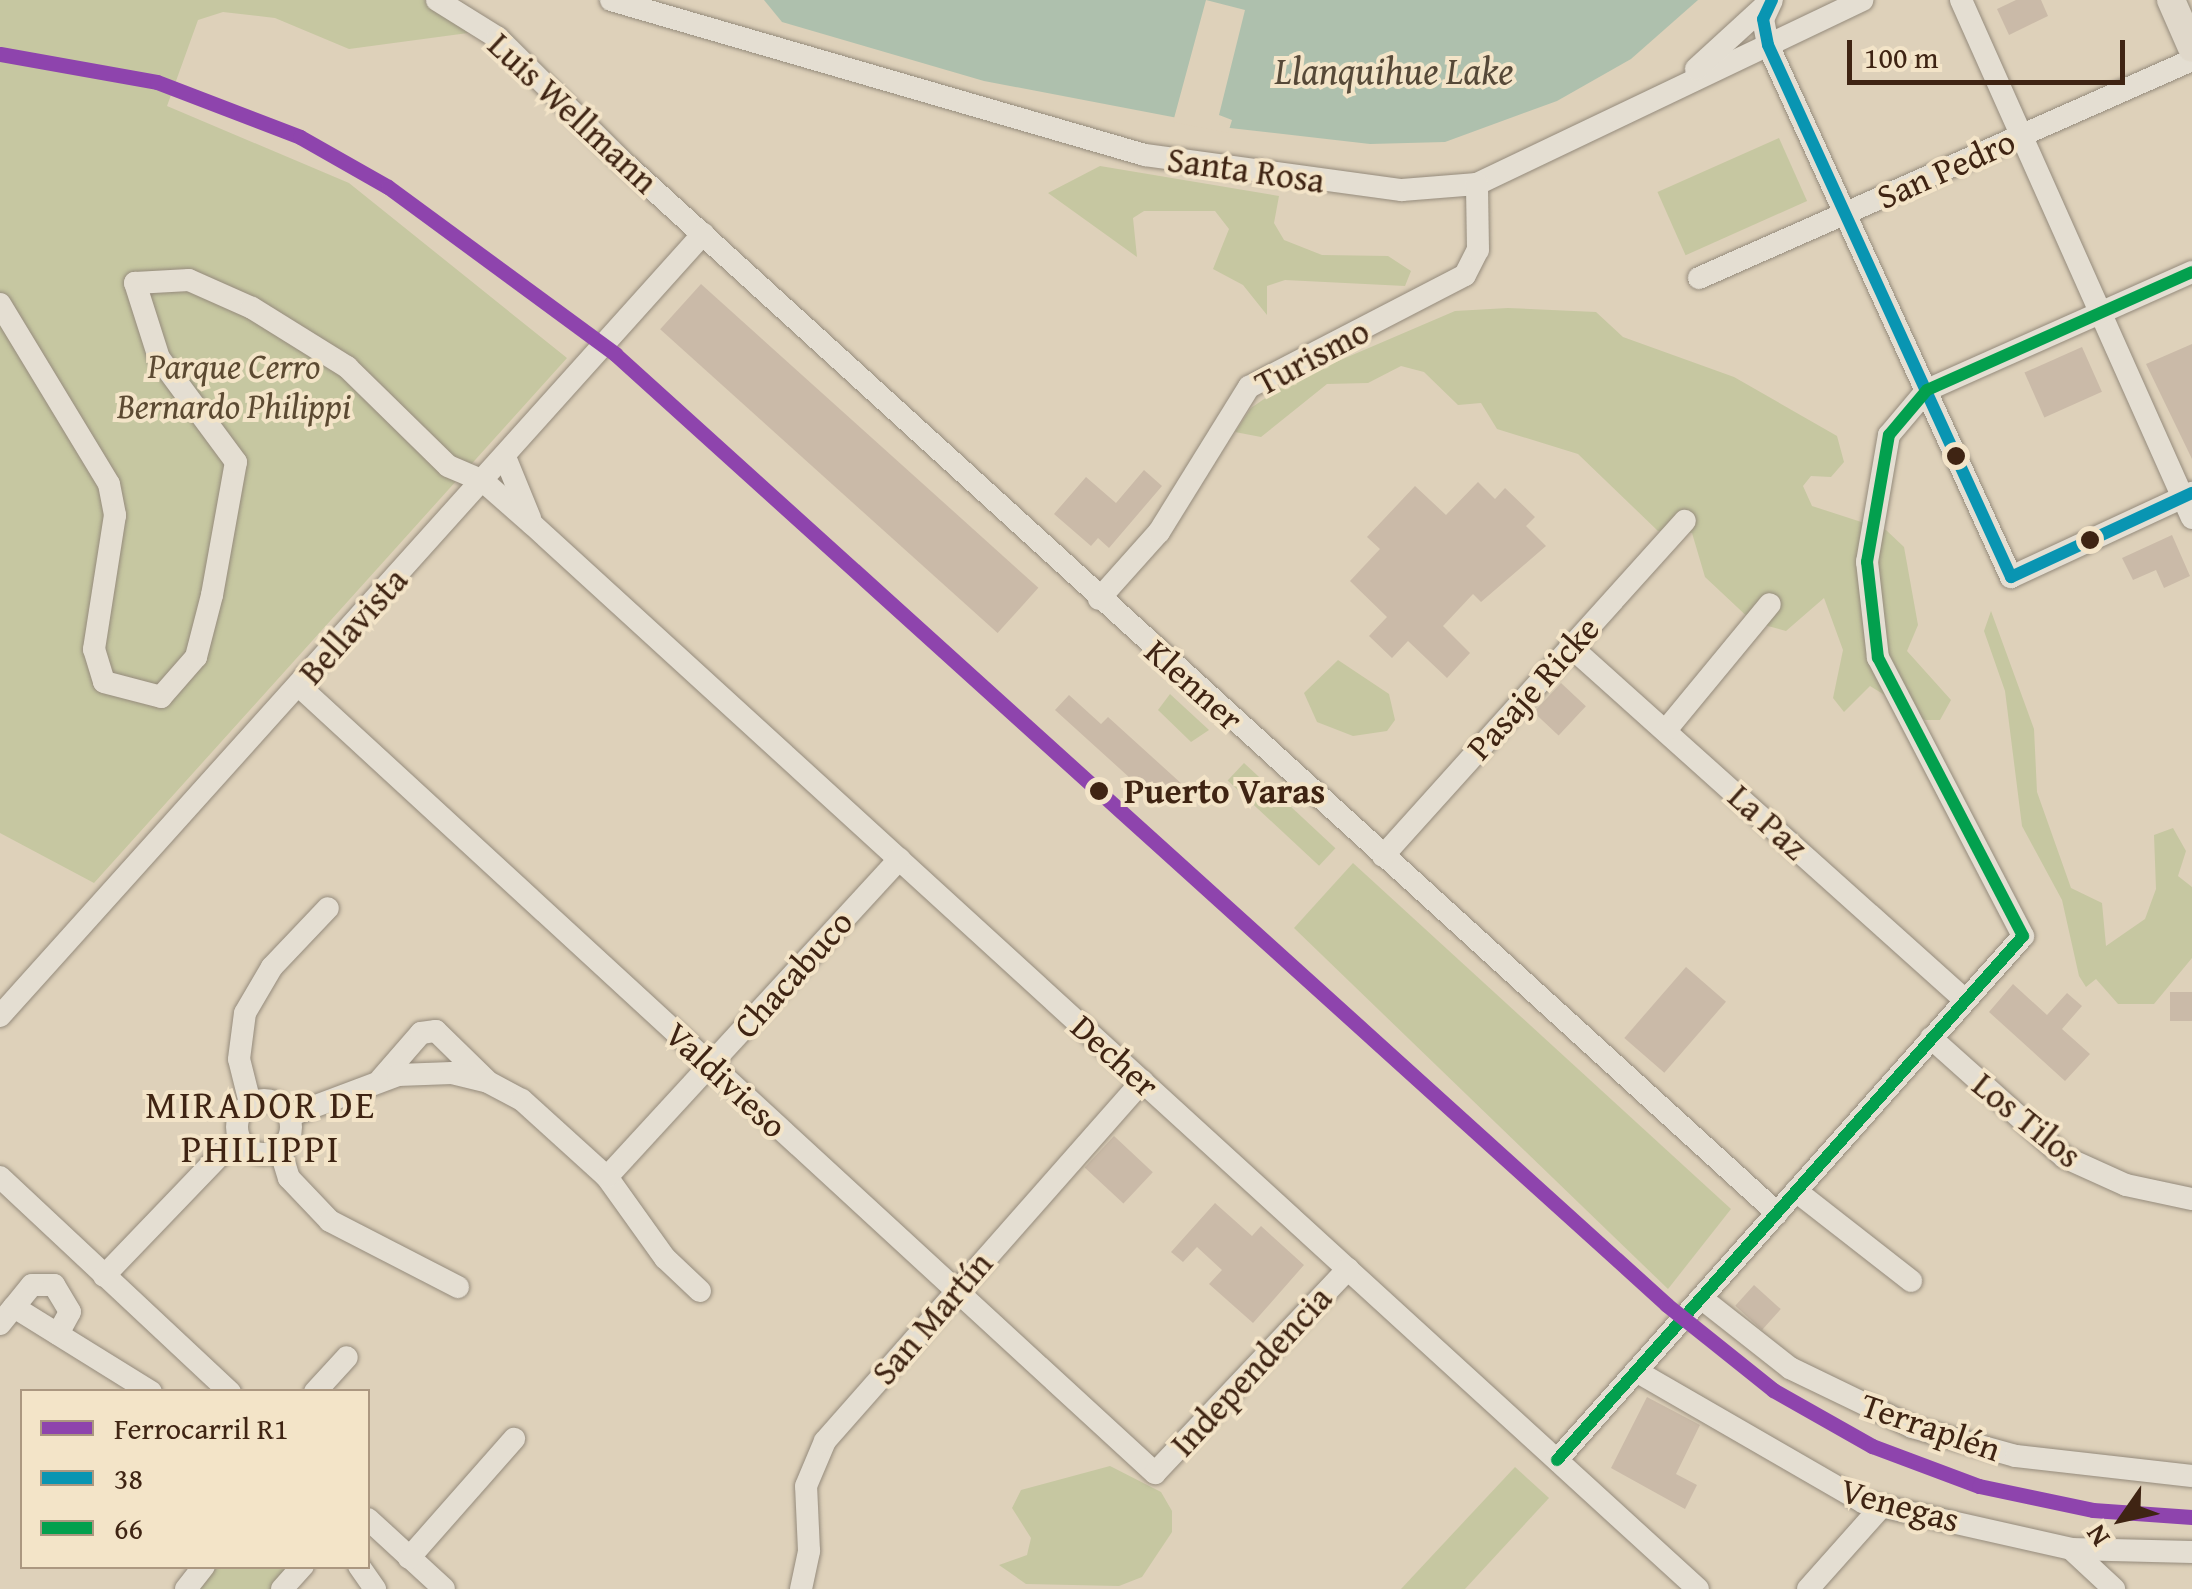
<!DOCTYPE html>
<meta charset="utf-8">
<style>
body{margin:0}
#map{position:relative;width:2192px;height:1589px;overflow:hidden;background:#ded1ba;font-family:"Gentium Book Plus",serif}
div>[style]{position:absolute}
[style*='--x']{left:calc(var(--x)*1px);top:calc(var(--y)*1px);width:calc(var(--w)*1px);rotate:calc(var(--a)*1deg)}
.green>*{inset:0;background:#c6c7a1;transform-origin:0 0}
.water>*{inset:0;background:#aec0ad}
.pier>*{inset:0;background:#ded1ba}
.building>*{inset:0;background:#cabaa8;transform-origin:0 0}
.roads{filter:drop-shadow(0 0 2px #958b7c) drop-shadow(0 0 2px #958b7c)}
.minor>*{height:22px;margin:-11px;padding:0 11px;transform-origin:11px;border-radius:11px;background:#e4ded2}
.minor>.ring{margin:-11px;padding:0;box-sizing:content-box;background:none;border:22px solid #e4ded2;border-radius:50%}
.major>*{height:28px;margin:-14px;padding:0 14px;transform-origin:14px;border-radius:14px;background:#e0d8ca}
.bus-1>*{height:12px;margin:-6px;padding:0 6px;transform-origin:6px;border-radius:6px;background:#0995b2}
.bus-2>*{height:12px;margin:-6px;padding:0 6px;transform-origin:6px;border-radius:6px;background:#03a04e}
.rail-1>*{height:15px;margin:-7.5px;padding:0 7.5px;transform-origin:7.5px;border-radius:7.5px;background:#8e44ad}
.dots>*{width:28px;height:28px;translate:-50% -50%;box-sizing:border-box;border:5px solid #f3e4c8;border-radius:50%}
span{translate:-50% -50%;white-space:nowrap;text-align:center;line-height:1.15;-webkit-text-stroke:8px #f3e4c8;paint-order:stroke}
.street-label{font-size:35px;color:#3f2413}
.park-label{font-size:35px;color:#5c4a32;font-style:italic}
.stop-label{font-size:35px;color:#3f2413;font-weight:700}
.left{translate:0 -50%;text-align:left}
.water-label{font-size:38px;color:#564938;font-style:italic}
.neighbourhood-label{font-size:38px;color:#3f2413;letter-spacing:2.5px}
.legend{position:absolute;left:20px;top:1389px;width:350px;height:180px;box-sizing:border-box;background:#f3e4c8;border:2px solid #ab9780;margin:0;padding:12px 18px;list-style:none;font-size:30px;color:#3f2413}
.legend li{display:flex;align-items:center;gap:20px;height:50px}
.legend b{width:50px;border:2px solid #ab9780}
.north{position:absolute;left:2072px;top:1469px;width:100px;height:100px;-webkit-text-stroke:8px #f3e4c8;paint-order:stroke;rotate:236deg;font-size:28px;font-weight:700;line-height:40px;text-align:center;color:#3f2413}
.north::after{content:'';display:block;margin:auto;width:35px;height:45px;background:#3f2413;clip-path:polygon(50% 0,100% 100%,50% 72%,0 100%)}
.scale{position:absolute;left:1847px;top:40px;width:278px;height:45px;box-sizing:border-box;border:5px solid #3f2413;border-top:0;padding-left:12px;font-size:30px;line-height:35px;white-space:nowrap;color:#3f2413;-webkit-text-stroke:8px #f3e4c8;paint-order:stroke}
</style>
<div id="map">
<div class="green">
<div style="clip-path:polygon(0 0,424px 0,456px 17px,468px 33px,349px 49px,275px 18px,223px 12px,198px 20px,167px 106px,349px 183px,567px 358px,94px 883px,0 833px)"></div>
<div style="left:1779px;top:138px;width:69px;height:133px;rotate:66deg"></div>
<div style="clip-path:polygon(1100px 166px,1279px 196px,1274px 223px,1284px 240px,1322px 255px,1388px 256px,1411px 271px,1405px 286px,1285px 280px,1267px 286px,1267px 315px,1243px 285px,1213px 269px,1229px 229px,1215px 211px,1144px 211px,1133px 218px,1137px 257px,1048px 193px)"></div>
<div style="clip-path:polygon(1508px 308px,1596px 312px,1623px 337px,1734px 377px,1837px 436px,1844px 462px,1831px 477px,1811px 476px,1803px 486px,1812px 506px,1886px 530px,1904px 547px,1918px 625px,1907px 651px,1951px 700px,1940px 720px,1925px 720px,1870px 686px,1844px 712px,1833px 698px,1843px 650px,1824px 598px,1786px 631px,1753px 622px,1705px 577px,1692px 533px,1658px 531px,1578px 454px,1497px 429px,1481px 403px,1458px 405px,1424px 372px,1401px 366px,1368px 383px,1327px 384px,1261px 437px,1235px 432px,1251px 408px,1287px 383px,1455px 311px)"></div>
<div style="clip-path:polygon(1991px 611px,2034px 729px,2037px 792px,2071px 888px,2102px 903px,2106px 946px,2145px 919px,2156px 889px,2154px 835px,2173px 828px,2186px 851px,2178px 876px,2192px 887px,2192px 958px,2154px 1004px,2118px 1004px,2096px 979px,2086px 987px,2079px 976px,2062px 900px,2022px 826px,2005px 691px,1984px 631px)"></div>
<div style="clip-path:polygon(1338px 660px,1389px 694px,1395px 720px,1387px 731px,1353px 736px,1317px 722px,1304px 693px)"></div>
<div style="clip-path:polygon(1170px 694px,1209px 730px,1191px 742px,1158px 710px)"></div>
<div style="left:1244px;top:763px;width:125px;height:24px;rotate:43deg"></div>
<div style="clip-path:polygon(1353px 863px,1731px 1209px,1668px 1289px,1294px 928px)"></div>
<div style="clip-path:polygon(1110px 1466px,1161px 1492px,1172px 1511px,1172px 1532px,1142px 1577px,1119px 1586px,1026px 1584px,999px 1565px,1027px 1555px,1031px 1538px,1012px 1508px,1021px 1490px)"></div>
<div style="clip-path:polygon(1515px 1467px,1549px 1498px,1465px 1589px,1401px 1589px)"></div>
<div style="clip-path:polygon(216px 1567px,291px 1567px,271px 1589px,196px 1589px)"></div>
</div>
<div class="water">
<div style="clip-path:polygon(764px 0,1698px 0,1631px 59px,1557px 101px,1445px 142px,1370px 144px,1230px 128px,984px 81px,782px 22px)"></div>
</div>
<div class="pier">
<div style="clip-path:polygon(1206px 0,1245px 10px,1219px 115px,1232px 120px,1228px 133px,1173px 122px)"></div>
</div>
<div class="building">
<div style="clip-path:polygon(2016px 0,2041px 0,2048px 16px,2009px 35px,1997px 9px)"></div>
<div style="left:701px;top:284px;width:454px;height:61px;rotate:42deg"></div>
<div style="clip-path:polygon(2192px 344px,2192px 459px,2146px 364px)"></div>
<div style="left:2082px;top:347px;width:49px;height:63px;rotate:66deg"></div>
<div style="clip-path:polygon(1144px 470px,1162px 486px,1109px 548px,1098px 538px,1091px 546px,1054px 514px,1086px 477px,1116px 503px)"></div>
<div style="clip-path:polygon(1478px 482px,1495px 499px,1505px 488px,1535px 517px,1526px 526px,1546px 546px,1481px 602px,1473px 594px,1443px 626px,1470px 653px,1447px 678px,1408px 641px,1392px 658px,1369px 636px,1387px 617px,1350px 581px,1380px 549px,1367px 537px,1415px 486px,1446px 515px)"></div>
<div style="clip-path:polygon(2172px 535px,2190px 576px,2164px 588px,2156px 570px,2133px 580px,2122px 558px)"></div>
<div style="left:1561px;top:683px;width:34px;height:40px;rotate:43deg"></div>
<div style="clip-path:polygon(1069px 695px,1101px 724px,1108px 717px,1183px 785px,1162px 807px,1055px 710px)"></div>
<div style="left:1686px;top:967px;width:53px;height:94px;rotate:41deg"></div>
<div style="clip-path:polygon(2013px 984px,2047px 1015px,2067px 993px,2082px 1006px,2062px 1029px,2090px 1054px,2065px 1081px,1989px 1012px)"></div>
<div style="left:2192px;top:992px;width:29px;height:22px;rotate:90deg"></div>
<div style="left:1114px;top:1136px;width:53px;height:43px;rotate:43deg"></div>
<div style="clip-path:polygon(1215px 1203px,1252px 1236px,1261px 1226px,1304px 1265px,1253px 1323px,1209px 1284px,1222px 1270px,1197px 1247px,1183px 1262px,1171px 1252px)"></div>
<div style="left:1754px;top:1285px;width:36px;height:28px;rotate:42deg"></div>
<div style="clip-path:polygon(1647px 1397px,1700px 1425px,1676px 1474px,1697px 1485px,1685px 1509px,1611px 1468px)"></div>
</div>
<div class="roads">
<div class="minor">
<div style="--x:437;--y:0;--w:72;--a:31.9"></div>
<div style="--x:498;--y:38;--w:173;--a:44.8"></div>
<div style="--x:621;--y:160;--w:1564;--a:42.33"></div>
<div style="--x:611;--y:0;--w:556;--a:16.19"></div>
<div style="--x:1145;--y:155;--w:259;--a:7.8"></div>
<div style="--x:1402;--y:190;--w:75;--a:-4.6"></div>
<div style="--x:1477;--y:184;--w:427;--a:-25.5"></div>
<div style="--x:1772;--y:0;--w:21;--a:115"></div>
<div style="--x:1763;--y:19;--w:26;--a:79"></div>
<div style="--x:1768;--y:45;--w:585;--a:65.45"></div>
<div style="--x:2011;--y:577;--w:200;--a:-24.9"></div>
<div style="--x:1961;--y:0;--w:567;--a:65.97"></div>
<div style="--x:1696;--y:69;--w:98;--a:-42.5"></div>
<div style="--x:1699;--y:278;--w:539;--a:-23.85"></div>
<div style="--x:0;--y:304;--w:210;--a:58.8"></div>
<div style="--x:109;--y:484;--w:32;--a:79"></div>
<div style="--x:115;--y:515;--w:136;--a:98.9"></div>
<div style="--x:94;--y:649;--w:34;--a:73"></div>
<div style="--x:104;--y:682;--w:59;--a:14.7"></div>
<div style="--x:161;--y:697;--w:53;--a:-48.8"></div>
<div style="--x:196;--y:657;--w:64;--a:-75.5"></div>
<div style="--x:212;--y:595;--w:135;--a:-79.8"></div>
<div style="--x:236;--y:462;--w:129;--a:-126.5"></div>
<div style="--x:159;--y:358;--w:79;--a:-107.7"></div>
<div style="--x:135;--y:283;--w:54;--a:-3.2"></div>
<div style="--x:189;--y:280;--w:69;--a:24"></div>
<div style="--x:252;--y:308;--w:112;--a:31.8"></div>
<div style="--x:347;--y:367;--w:141;--a:44.4"></div>
<div style="--x:448;--y:466;--w:38;--a:23"></div>
<div style="--x:483;--y:481;--w:65;--a:41.3"></div>
<div style="--x:532;--y:524;--w:1579;--a:42.41"></div>
<div style="--x:505;--y:457;--w:66;--a:67.7"></div>
<div style="--x:1099;--y:599;--w:90;--a:-48.2"></div>
<div style="--x:1159;--y:532;--w:171;--a:-58.2"></div>
<div style="--x:1249;--y:387;--w:243;--a:-27.4"></div>
<div style="--x:1465;--y:275;--w:28;--a:-63"></div>
<div style="--x:1478;--y:250;--w:66;--a:-90.9"></div>
<div style="--x:1570;--y:646;--w:530;--a:41.87"></div>
<div style="--x:299;--y:686;--w:1163;--a:42.6"></div>
<div style="--x:1155;--y:1473;--w:281;--a:-46.6"></div>
<div style="--x:1666;--y:730;--w:163;--a:-50.5"></div>
<div style="--x:1383;--y:856;--w:451;--a:-48"></div>
<div style="--x:0;--y:1016;--w:1052;--a:-48.05"></div>
<div style="--x:1931;--y:1038;--w:178;--a:41.8"></div>
<div style="--x:2064;--y:1157;--w:68;--a:24.3"></div>
<div style="--x:2126;--y:1185;--w:67;--a:12"></div>
<div style="--x:381;--y:1079;--w:61;--a:-49"></div>
<div style="--x:421;--y:1033;--w:15;--a:-8"></div>
<div style="--x:436;--y:1031;--w:70;--a:44.4"></div>
<div class="ring" style="left:237px;top:1100px;width:32px;height:32px"></div>
<div style="--x:250;--y:1103;--w:45;--a:-104"></div>
<div style="--x:239;--y:1059;--w:46;--a:-82.6"></div>
<div style="--x:245;--y:1013;--w:53;--a:-59.6"></div>
<div style="--x:272;--y:967;--w:81;--a:-46.5"></div>
<div style="--x:289;--y:1116;--w:116;--a:-20.6"></div>
<div style="--x:398;--y:1075;--w:54;--a:-2.1"></div>
<div style="--x:452;--y:1073;--w:37;--a:14"></div>
<div style="--x:488;--y:1082;--w:38;--a:28"></div>
<div style="--x:522;--y:1100;--w:115;--a:42.2"></div>
<div style="--x:607;--y:1177;--w:100;--a:54.4"></div>
<div style="--x:665;--y:1258;--w:48;--a:43.3"></div>
<div style="--x:280;--y:1149;--w:30;--a:73"></div>
<div style="--x:289;--y:1178;--w:59;--a:46.4"></div>
<div style="--x:330;--y:1221;--w:144;--a:27.3"></div>
<div style="--x:0;--y:1177;--w:315;--a:43.1"></div>
<div style="--x:607;--y:1177;--w:432;--a:-47.4"></div>
<div style="--x:1796;--y:1191;--w:146;--a:38"></div>
<div style="--x:104;--y:1276;--w:169;--a:-46.2"></div>
<div style="--x:221;--y:1154;--w:24;--a:-28"></div>
<div style="--x:1701;--y:1298;--w:113;--a:38.2"></div>
<div style="--x:1790;--y:1368;--w:136;--a:25.8"></div>
<div style="--x:1912;--y:1427;--w:108;--a:15.6"></div>
<div style="--x:2016;--y:1456;--w:177;--a:6.5"></div>
<div style="--x:14;--y:1307;--w:28;--a:-51"></div>
<div style="--x:32;--y:1285;--w:22;--a:0"></div>
<div style="--x:54;--y:1285;--w:31;--a:59"></div>
<div style="--x:70;--y:1312;--w:25;--a:119"></div>
<div style="--x:0;--y:1324;--w:22;--a:-51"></div>
<div style="--x:14;--y:1307;--w:161;--a:31.8"></div>
<div style="--x:1636;--y:1371;--w:262;--a:30"></div>
<div style="--x:1863;--y:1502;--w:213;--a:12.7"></div>
<div style="--x:2071;--y:1549;--w:121;--a:1.4"></div>
<div style="--x:315;--y:1392;--w:47;--a:-47.6"></div>
<div style="--x:1557;--y:1460;--w:701;--a:-48.35"></div>
<div style="--x:2023;--y:936;--w:314;--a:-117.5"></div>
<div style="--x:1878;--y:658;--w:97;--a:-96.5"></div>
<div style="--x:1867;--y:562;--w:129;--a:-80.2"></div>
<div style="--x:1889;--y:435;--w:59;--a:-49.8"></div>
<div style="--x:1927;--y:390;--w:290;--a:-24"></div>
<div style="--x:368;--y:1519;--w:103;--a:42.6"></div>
<div style="--x:2071;--y:1549;--w:59;--a:42.9"></div>
<div style="--x:409;--y:1558;--w:159;--a:-48.6"></div>
<div style="--x:359;--y:1566;--w:28;--a:55"></div>
<div style="--x:186;--y:1589;--w:29;--a:-52"></div>
<div style="--x:282;--y:1589;--w:31;--a:-48"></div>
<div style="--x:801;--y:1589;--w:39;--a:-78"></div>
<div style="--x:809;--y:1551;--w:65;--a:-92.6"></div>
<div style="--x:806;--y:1486;--w:49;--a:-67.1"></div>
<div style="--x:825;--y:1441;--w:480;--a:-48.6"></div>
<div style="--x:1808;--y:1589;--w:110;--a:-48.3"></div>
</div>
<div class="major">
<div style="--x:2171;--y:0;--w:52;--a:66.4"></div>
</div>
</div>
<div class="bus-1">
<div style="--x:1772;--y:0;--w:21;--a:115"></div>
<div style="--x:1763;--y:19;--w:26;--a:79"></div>
<div style="--x:1768;--y:45;--w:585;--a:65.45"></div>
<div style="--x:2011;--y:577;--w:200;--a:-24.9"></div>
</div>
<div class="bus-2">
<div style="--x:1557;--y:1460;--w:701;--a:-48.35"></div>
<div style="--x:2023;--y:936;--w:314;--a:-117.5"></div>
<div style="--x:1878;--y:658;--w:97;--a:-96.5"></div>
<div style="--x:1867;--y:562;--w:129;--a:-80.2"></div>
<div style="--x:1889;--y:435;--w:59;--a:-49.8"></div>
<div style="--x:1927;--y:390;--w:290;--a:-24"></div>
</div>
<div class="rail-1">
<div style="--x:0;--y:54;--w:159;--a:10.1"></div>
<div style="--x:157;--y:82;--w:153;--a:21"></div>
<div style="--x:300;--y:137;--w:101;--a:29.6"></div>
<div style="--x:388;--y:187;--w:282;--a:36.3"></div>
<div style="--x:615;--y:354;--w:1418;--a:42.11"></div>
<div style="--x:1667;--y:1305;--w:136;--a:38.7"></div>
<div style="--x:1773;--y:1390;--w:114;--a:29.5"></div>
<div style="--x:1872;--y:1446;--w:114;--a:20.5"></div>
<div style="--x:1979;--y:1486;--w:116;--a:11.9"></div>
<div style="--x:2093;--y:1510;--w:99;--a:4"></div>
</div>
<div class="dots">
<div style="left:1956px;top:456px;background:#3f2413"></div>
<div style="left:2090px;top:540px;background:#3f2413"></div>
<div style="left:1099px;top:791px;background:#3f2413"></div>
</div>
<div class="street-label">
<span style="left:573px;top:113px;rotate:43deg">Luis Wellmann</span>
<span style="left:1946px;top:169px;rotate:-24deg">San Pedro</span>
<span style="left:1246px;top:170px;rotate:8deg">Santa Rosa</span>
<span style="left:1312px;top:357px;rotate:-28deg">Turismo</span>
<span style="left:353px;top:626px;rotate:-48deg">Bellavista</span>
<span style="left:1194px;top:685px;rotate:42deg">Klenner</span>
<span style="left:1533px;top:688px;rotate:-48deg">Pasaje Ricke</span>
<span style="left:1768px;top:822px;rotate:42deg">La Paz</span>
<span style="left:793px;top:974px;rotate:-48deg">Chacabuco</span>
<span style="left:1115px;top:1056px;rotate:42deg">Decher</span>
<span style="left:726px;top:1080px;rotate:43deg">Valdivieso</span>
<span style="left:2027px;top:1120px;rotate:39deg">Los Tilos</span>
<span style="left:932px;top:1318px;rotate:-49deg">San Martín</span>
<span style="left:1251px;top:1371px;rotate:-47deg">Independencia</span>
<span style="left:1931px;top:1427px;rotate:19deg">Terraplén</span>
<span style="left:1900px;top:1505px;rotate:15deg">Venegas</span>
</div>
<div class="park-label">
<span style="left:234px;top:386px">Parque Cerro<br>Bernardo Philippi</span>
</div>
<div class="stop-label">
<span class="left" style="left:1124px;top:791px">Puerto Varas</span>
</div>
<div class="water-label">
<span style="left:1394px;top:71px">Llanquihue Lake</span>
</div>
<div class="neighbourhood-label">
<span style="left:261px;top:1127px">MIRADOR DE<br>PHILIPPI</span>
</div>
<ul class="legend">
<li><b style="height:12px;background:#8e44ad"></b>Ferrocarril R1</li>
<li><b style="height:12px;background:#0995b2"></b>38</li>
<li><b style="height:12px;background:#03a04e"></b>66</li>
</ul>
<div class="north">N</div>
<div class="scale">100 m</div>
</div>
